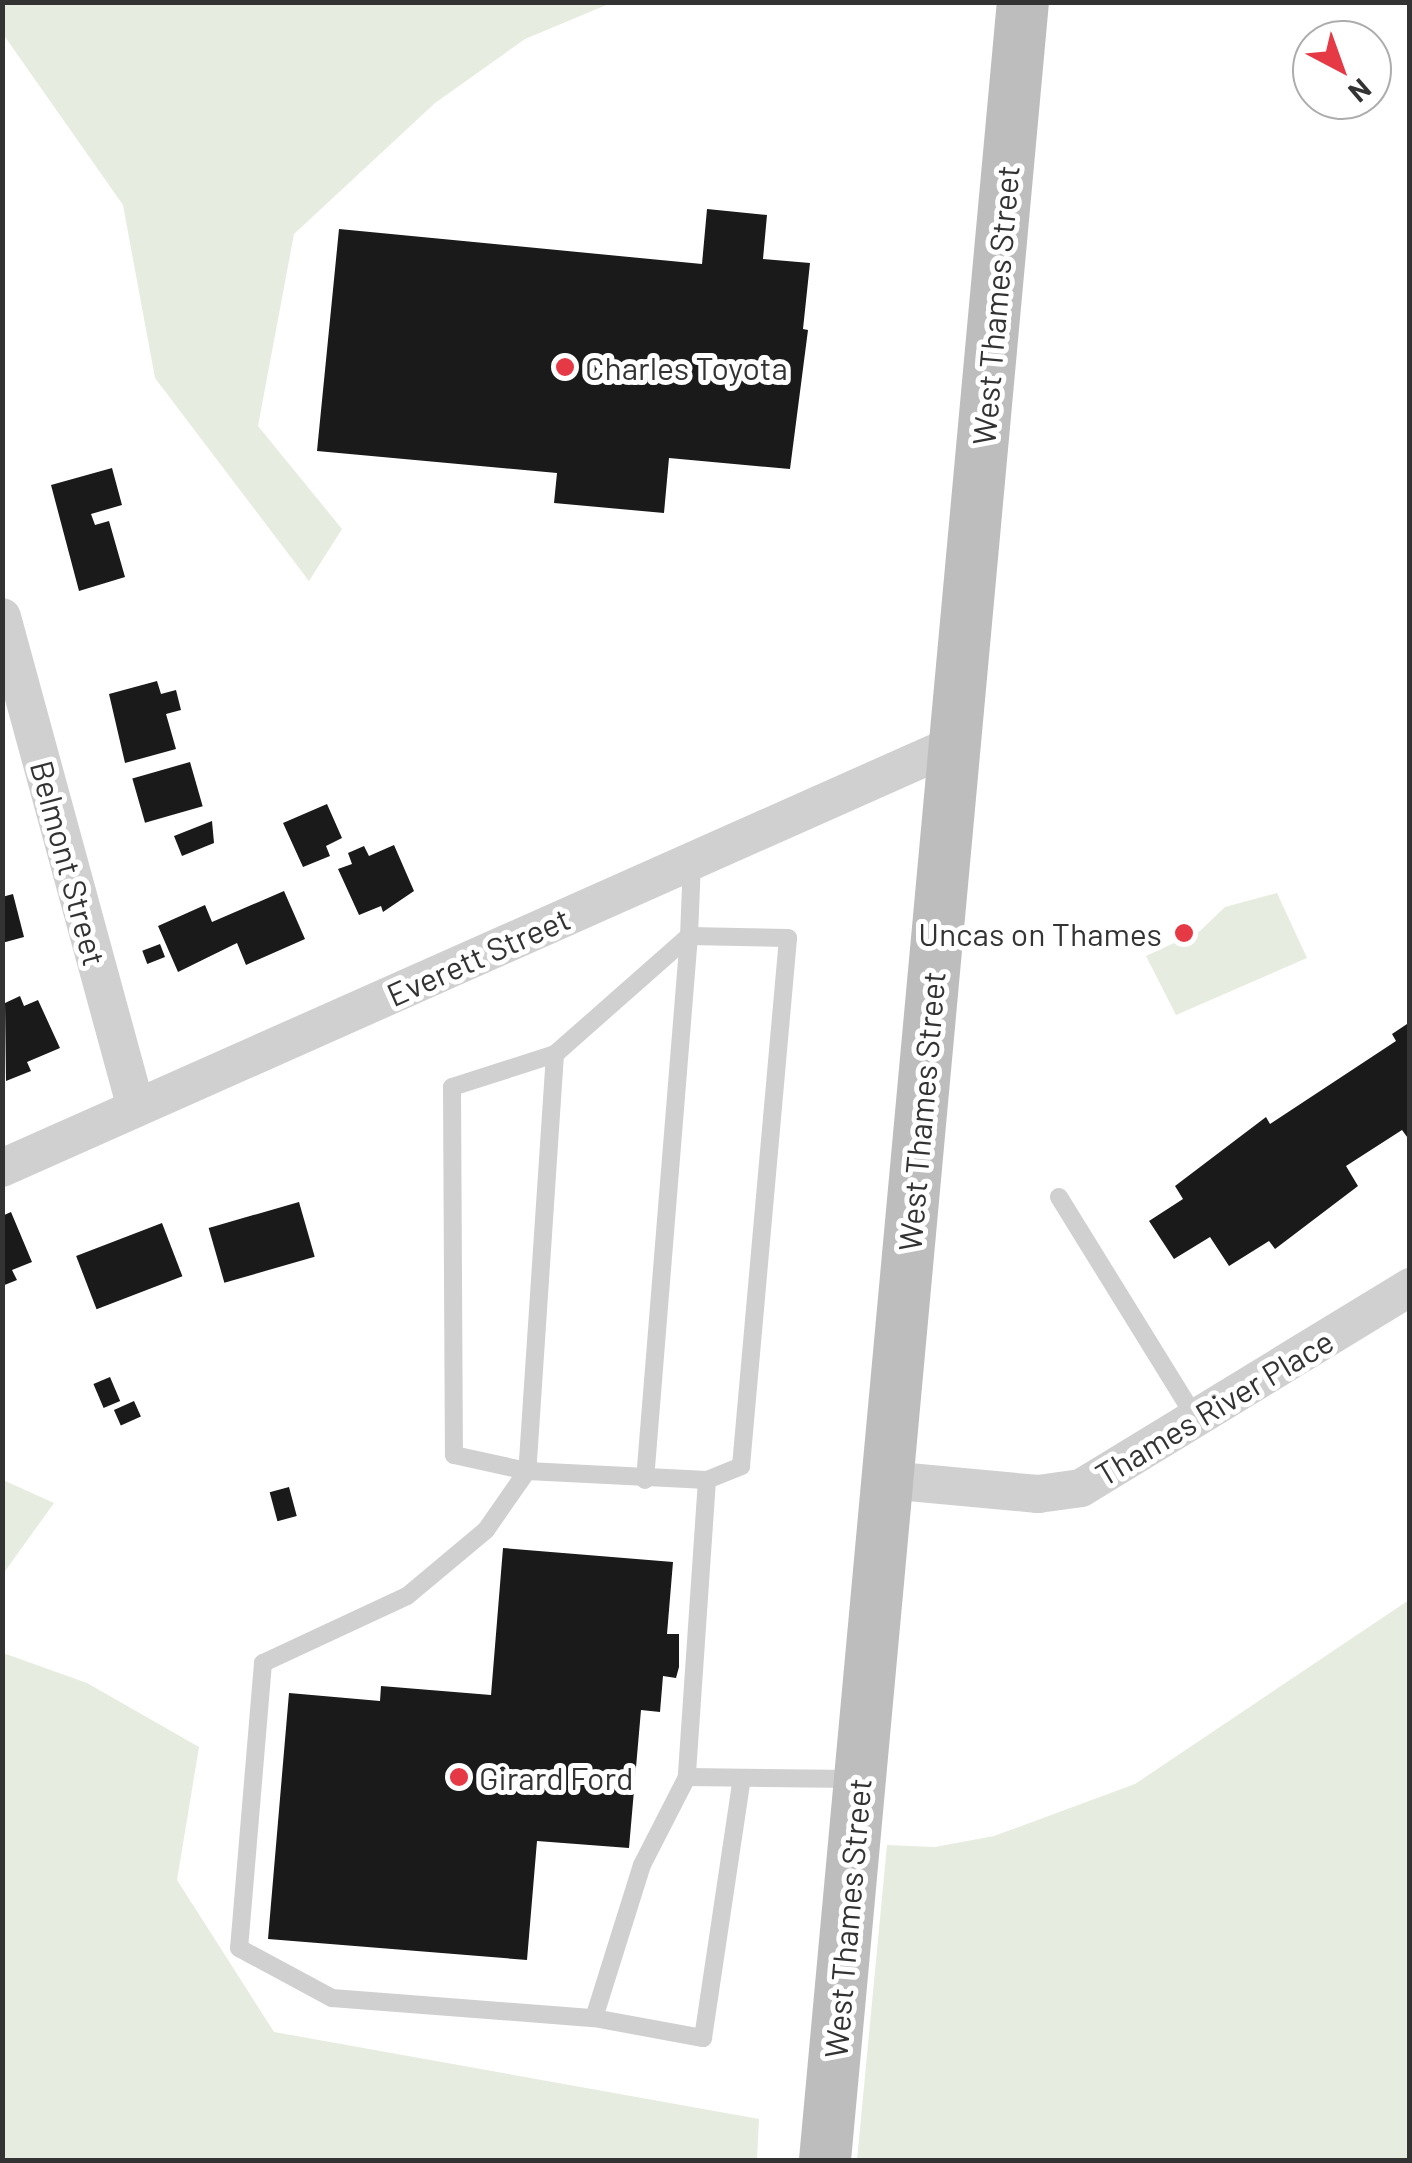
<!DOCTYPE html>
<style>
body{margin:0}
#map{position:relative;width:1412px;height:2163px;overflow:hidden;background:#fff;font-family:Barlow,sans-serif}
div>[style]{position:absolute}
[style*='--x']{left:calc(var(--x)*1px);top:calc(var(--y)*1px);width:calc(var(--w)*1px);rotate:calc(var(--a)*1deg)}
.green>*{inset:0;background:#e6ecdf}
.building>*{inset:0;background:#1a1a1a;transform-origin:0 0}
.lane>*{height:18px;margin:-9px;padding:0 9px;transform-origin:9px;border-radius:9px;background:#d0d0d0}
.street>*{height:38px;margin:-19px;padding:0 19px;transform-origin:19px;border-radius:19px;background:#d0d0d0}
.secondary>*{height:52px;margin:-26px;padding:0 26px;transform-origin:26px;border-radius:26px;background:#bdbdbd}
.dots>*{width:28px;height:28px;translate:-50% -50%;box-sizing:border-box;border:5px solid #fff;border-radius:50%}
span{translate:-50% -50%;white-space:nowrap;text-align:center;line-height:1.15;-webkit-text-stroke:10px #fff;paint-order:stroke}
.street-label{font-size:32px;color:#333}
.poi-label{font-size:32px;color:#333}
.left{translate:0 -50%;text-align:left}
.right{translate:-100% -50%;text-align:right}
.frame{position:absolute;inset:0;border:5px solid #333;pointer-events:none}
.north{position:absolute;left:1292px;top:20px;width:100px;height:100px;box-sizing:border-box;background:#fff;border:2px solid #adadad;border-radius:50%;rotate:139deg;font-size:28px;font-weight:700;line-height:40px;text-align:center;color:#333}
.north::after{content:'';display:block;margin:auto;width:35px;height:45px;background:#e63946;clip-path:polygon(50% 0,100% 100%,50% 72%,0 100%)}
</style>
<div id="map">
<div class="green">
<div style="clip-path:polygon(2px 3px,611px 3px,525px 39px,435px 103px,294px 234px,258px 426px,342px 529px,309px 581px,155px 378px,123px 205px,3px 34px)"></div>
<div style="clip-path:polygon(1277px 893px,1307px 958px,1176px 1015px,1146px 956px,1200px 931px,1225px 907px)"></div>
<div style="clip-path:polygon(3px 1480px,54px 1503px,3px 1574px)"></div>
<div style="clip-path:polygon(1409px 1600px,1409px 2160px,857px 2160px,887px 1845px,935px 1847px,994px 1836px,1135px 1784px)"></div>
<div style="clip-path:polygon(3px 1653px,87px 1683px,199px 1747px,177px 1880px,274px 2032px,759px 2119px,757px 2160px,3px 2160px)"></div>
</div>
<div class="building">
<div style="clip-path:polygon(707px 209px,767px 215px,763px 259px,810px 263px,803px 329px,808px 330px,790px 469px,669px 458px,664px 513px,554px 503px,557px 473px,317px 451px,339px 229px,702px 264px)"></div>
<div style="clip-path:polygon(112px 468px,122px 505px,91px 514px,95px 525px,109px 521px,125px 577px,79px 591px,51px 485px)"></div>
<div style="clip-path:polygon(157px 681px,161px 694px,176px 690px,181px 710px,166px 714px,176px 749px,125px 763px,109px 694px)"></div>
<div style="left:190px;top:762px;width:46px;height:60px;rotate:74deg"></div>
<div style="clip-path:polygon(327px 804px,342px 838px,326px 846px,330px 856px,303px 867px,283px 823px)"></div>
<div style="clip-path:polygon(212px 821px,214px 843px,182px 856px,174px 836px)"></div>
<div style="clip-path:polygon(394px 845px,414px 891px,383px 912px,381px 906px,359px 915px,338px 869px,352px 864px,348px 853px,364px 846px,369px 856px)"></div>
<div style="clip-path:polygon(284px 891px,305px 939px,246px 965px,237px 943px,178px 972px,158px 926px,205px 905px,212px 922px)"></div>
<div style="clip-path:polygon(13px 894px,24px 937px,2px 943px,2px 897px)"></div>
<div style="left:160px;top:944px;width:14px;height:19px;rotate:69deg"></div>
<div style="clip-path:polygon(20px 996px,24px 1006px,38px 1000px,60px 1048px,27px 1062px,31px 1071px,6px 1081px,5px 1003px)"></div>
<div style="clip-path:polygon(1410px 1022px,1410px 1141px,1402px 1130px,1346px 1166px,1358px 1186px,1275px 1249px,1269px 1241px,1229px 1266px,1210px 1237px,1174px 1259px,1149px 1221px,1183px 1199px,1175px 1186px,1266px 1117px,1270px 1124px,1396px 1041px,1392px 1034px)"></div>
<div style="left:299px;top:1202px;width:57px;height:94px;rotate:74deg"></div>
<div style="clip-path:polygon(11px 1212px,32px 1262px,12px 1270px,17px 1280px,2px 1286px,2px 1216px)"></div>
<div style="left:162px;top:1223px;width:57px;height:92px;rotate:69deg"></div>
<div style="left:110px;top:1377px;width:26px;height:18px;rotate:67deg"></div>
<div style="left:134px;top:1401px;width:17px;height:22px;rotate:66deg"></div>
<div style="left:289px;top:1487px;width:30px;height:20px;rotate:75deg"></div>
<div style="clip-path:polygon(503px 1548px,673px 1562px,667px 1634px,679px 1634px,679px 1667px,676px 1678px,663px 1676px,660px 1712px,641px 1710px,629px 1848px,537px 1841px,527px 1960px,268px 1939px,289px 1693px,380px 1701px,381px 1686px,491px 1695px)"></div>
</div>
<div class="lane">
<div style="--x:689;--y:936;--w:179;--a:138.6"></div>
<div style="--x:555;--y:1054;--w:418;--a:93.8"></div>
<div style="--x:527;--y:1471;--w:180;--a:2.9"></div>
<div style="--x:707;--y:1480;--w:37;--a:-22"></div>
<div style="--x:741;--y:1466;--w:530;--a:-84.91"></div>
<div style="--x:788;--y:938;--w:99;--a:-178.8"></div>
<div style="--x:689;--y:936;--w:75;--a:-87.7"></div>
<div style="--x:555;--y:1054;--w:108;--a:162.2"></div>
<div style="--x:452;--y:1087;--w:368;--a:89.7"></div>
<div style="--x:454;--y:1455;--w:75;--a:12.4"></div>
<div style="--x:527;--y:1471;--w:72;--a:124.8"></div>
<div style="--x:486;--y:1530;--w:103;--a:140.1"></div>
<div style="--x:407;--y:1596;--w:159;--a:155"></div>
<div style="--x:263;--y:1663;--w:286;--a:94.8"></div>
<div style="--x:239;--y:1948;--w:106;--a:28.3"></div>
<div style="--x:332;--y:1998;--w:263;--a:4.4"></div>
<div style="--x:594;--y:2018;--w:111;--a:10.4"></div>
<div style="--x:703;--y:2038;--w:263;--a:-81.5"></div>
<div style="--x:1059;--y:1197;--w:261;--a:58.3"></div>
<div style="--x:645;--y:1480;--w:546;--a:-85.38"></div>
<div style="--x:707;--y:1480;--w:298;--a:93.9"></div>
<div style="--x:687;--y:1777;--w:167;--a:0.7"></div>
<div style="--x:594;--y:2018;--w:160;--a:-72.6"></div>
<div style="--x:642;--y:1865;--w:99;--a:-62.9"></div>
</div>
<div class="street">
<div style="--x:2;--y:617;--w:509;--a:74.74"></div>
<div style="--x:2;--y:1168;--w:1043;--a:-23.98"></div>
<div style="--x:887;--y:1480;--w:152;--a:5.3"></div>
<div style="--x:1038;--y:1494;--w:43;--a:-7.9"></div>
<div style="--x:1081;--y:1488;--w:386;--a:-31.4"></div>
</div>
<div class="secondary">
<div style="--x:825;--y:2160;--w:2167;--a:-84.76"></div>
</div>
<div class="dots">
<div style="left:565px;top:367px;background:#e63946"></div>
<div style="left:1184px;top:933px;background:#e63946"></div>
<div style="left:459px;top:1777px;background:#e63946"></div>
</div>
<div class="street-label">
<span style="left:995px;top:305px;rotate:-85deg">West Thames Street</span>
<span style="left:69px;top:863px;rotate:75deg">Belmont Street</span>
<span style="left:478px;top:956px;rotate:-24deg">Everett Street</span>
<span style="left:921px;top:1111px;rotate:-85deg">West Thames Street</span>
<span style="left:1214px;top:1407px;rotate:-31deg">Thames River Place</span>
<span style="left:847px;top:1918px;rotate:-85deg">West Thames Street</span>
</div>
<div class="poi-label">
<span class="left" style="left:585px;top:367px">Charles Toyota</span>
<span class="right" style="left:1162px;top:933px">Uncas on Thames</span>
<span class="left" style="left:479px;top:1777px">Girard Ford</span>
</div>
<div class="frame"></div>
<div class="north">N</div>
</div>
